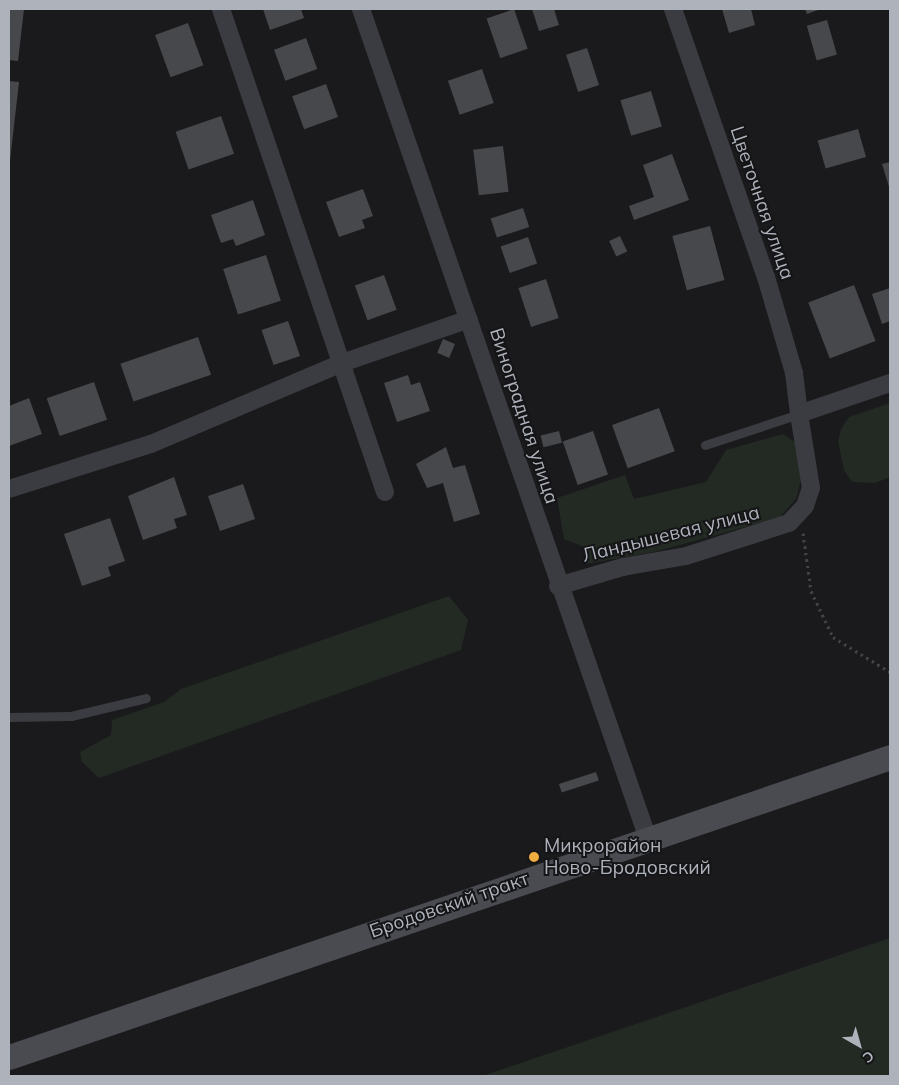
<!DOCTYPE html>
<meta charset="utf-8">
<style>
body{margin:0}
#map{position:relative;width:899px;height:1085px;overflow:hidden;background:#1a1a1c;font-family:Mulish,sans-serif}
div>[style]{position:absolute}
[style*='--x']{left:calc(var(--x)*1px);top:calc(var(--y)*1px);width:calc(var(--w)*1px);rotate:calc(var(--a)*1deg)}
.green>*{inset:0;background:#222a23}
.building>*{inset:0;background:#47484c;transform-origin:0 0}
.path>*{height:3px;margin-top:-1.5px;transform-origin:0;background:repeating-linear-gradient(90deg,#414348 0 2.5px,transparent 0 6.5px)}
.service>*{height:9px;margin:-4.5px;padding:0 4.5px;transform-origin:4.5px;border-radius:4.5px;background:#3b3c41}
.minor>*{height:18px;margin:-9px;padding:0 9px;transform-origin:9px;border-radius:9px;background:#3b3c41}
.secondary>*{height:25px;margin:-12.5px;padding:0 12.5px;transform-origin:12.5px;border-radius:12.5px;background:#494b51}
.dots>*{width:14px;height:14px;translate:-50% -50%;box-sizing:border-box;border:2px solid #151517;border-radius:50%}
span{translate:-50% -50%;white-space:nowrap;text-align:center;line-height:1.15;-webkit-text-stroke:4px #151517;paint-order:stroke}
.street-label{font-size:19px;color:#adb2bb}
.poi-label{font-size:19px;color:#adb2bb}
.left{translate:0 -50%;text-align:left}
.frame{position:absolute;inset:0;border:10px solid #adb2bb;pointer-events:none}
.north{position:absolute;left:834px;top:1020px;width:50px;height:50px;-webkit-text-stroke:4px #151517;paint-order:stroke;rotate:142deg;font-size:14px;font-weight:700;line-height:20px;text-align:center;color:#adb2bb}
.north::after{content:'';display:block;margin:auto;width:18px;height:22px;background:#adb2bb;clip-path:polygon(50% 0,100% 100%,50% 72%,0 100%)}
</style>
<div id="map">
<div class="green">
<div style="clip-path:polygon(890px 403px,890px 477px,875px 483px,852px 482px,844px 470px,838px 441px,841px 429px,849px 417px)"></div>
<div style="clip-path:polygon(783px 434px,795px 442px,802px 476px,796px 499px,779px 518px,654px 552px,586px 564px,584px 547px,564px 539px,557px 498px,625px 475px,634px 499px,706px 482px,726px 450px)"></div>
<div style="clip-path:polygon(449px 596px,468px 620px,461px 650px,99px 778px,82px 762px,80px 752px,111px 735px,112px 720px,164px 702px,181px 689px)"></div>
<div style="clip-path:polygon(890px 938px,890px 1076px,482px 1076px)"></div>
</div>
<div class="building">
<div style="clip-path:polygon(9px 9px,24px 9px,18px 61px,9px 60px)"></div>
<div style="clip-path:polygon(263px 9px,301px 9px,304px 18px,270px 30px)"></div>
<div style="left:514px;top:9px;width:42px;height:29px;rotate:71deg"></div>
<div style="clip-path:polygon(532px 9px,554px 9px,559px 25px,539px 31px)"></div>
<div style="clip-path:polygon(722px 9px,751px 9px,755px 25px,729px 33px)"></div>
<div style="clip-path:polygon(805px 9px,821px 9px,807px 14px)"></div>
<div style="left:827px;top:20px;width:36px;height:21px;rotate:74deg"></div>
<div style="left:188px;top:23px;width:45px;height:35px;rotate:70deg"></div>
<div style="left:306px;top:38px;width:33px;height:34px;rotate:70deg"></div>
<div style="left:587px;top:48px;width:39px;height:22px;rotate:72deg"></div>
<div style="left:482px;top:69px;width:36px;height:36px;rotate:71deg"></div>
<div style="clip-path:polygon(9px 81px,19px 82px,10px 161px,9px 161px)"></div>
<div style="left:326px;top:84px;width:35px;height:36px;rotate:70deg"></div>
<div style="left:651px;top:91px;width:37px;height:32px;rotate:73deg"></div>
<div style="left:221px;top:116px;width:40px;height:48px;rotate:71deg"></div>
<div style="left:858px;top:129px;width:29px;height:42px;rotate:74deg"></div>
<div style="left:503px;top:146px;width:46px;height:30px;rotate:83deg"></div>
<div style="clip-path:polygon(672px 154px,689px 200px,634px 220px,629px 206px,654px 197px,643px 165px)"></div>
<div style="clip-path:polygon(890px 162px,890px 190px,882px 164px)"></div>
<div style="clip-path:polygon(363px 189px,373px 216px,362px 220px,365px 228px,339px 237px,326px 202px)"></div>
<div style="clip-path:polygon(253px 200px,265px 235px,236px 246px,233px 239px,221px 243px,211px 215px)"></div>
<div style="left:523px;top:208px;width:20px;height:34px;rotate:72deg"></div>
<div style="left:710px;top:226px;width:56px;height:39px;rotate:75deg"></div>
<div style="left:620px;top:236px;width:17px;height:12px;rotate:65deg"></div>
<div style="left:528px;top:237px;width:28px;height:29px;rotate:71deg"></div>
<div style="left:266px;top:255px;width:48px;height:45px;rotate:72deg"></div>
<div style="left:384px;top:275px;width:37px;height:31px;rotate:70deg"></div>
<div style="left:546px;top:279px;width:41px;height:29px;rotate:72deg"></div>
<div style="left:854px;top:285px;width:60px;height:49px;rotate:69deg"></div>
<div style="clip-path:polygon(890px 288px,890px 321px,882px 324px,872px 294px)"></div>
<div style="left:288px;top:321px;width:37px;height:28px;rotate:71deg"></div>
<div style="left:198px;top:337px;width:40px;height:82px;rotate:71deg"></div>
<div style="left:443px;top:339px;width:13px;height:15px;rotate:23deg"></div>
<div style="clip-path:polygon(408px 375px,411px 385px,420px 382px,430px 411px,397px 422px,384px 383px)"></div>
<div style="left:94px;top:382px;width:40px;height:50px;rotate:71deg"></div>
<div style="clip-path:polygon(29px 398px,42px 434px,9px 446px,9px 406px)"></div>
<div style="left:659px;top:408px;width:46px;height:50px;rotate:70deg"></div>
<div style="left:559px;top:431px;width:12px;height:19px;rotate:76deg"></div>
<div style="left:593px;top:431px;width:46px;height:32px;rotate:71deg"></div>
<div style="clip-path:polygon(446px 447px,453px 468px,465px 465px,480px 514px,454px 522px,443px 483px,427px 488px,416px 464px)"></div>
<div style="clip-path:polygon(174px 477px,187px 515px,174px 519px,177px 528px,143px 540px,128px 496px)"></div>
<div style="left:243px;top:484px;width:37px;height:37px;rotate:71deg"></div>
<div style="clip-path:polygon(110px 518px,125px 561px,108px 567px,111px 576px,82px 586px,64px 534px)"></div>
<div style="left:596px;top:772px;width:9px;height:39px;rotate:72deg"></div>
</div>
<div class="path">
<div style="--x:803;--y:533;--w:59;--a:82.1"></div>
<div style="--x:811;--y:591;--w:51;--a:64.4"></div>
<div style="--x:833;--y:637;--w:67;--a:31.6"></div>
</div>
<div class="service">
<div style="--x:705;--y:445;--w:99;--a:-18.3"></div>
<div style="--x:9;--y:717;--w:62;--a:-0.9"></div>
<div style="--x:71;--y:716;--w:77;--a:-13.5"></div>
</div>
<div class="minor">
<div style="--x:221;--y:9;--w:510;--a:71.25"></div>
<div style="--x:361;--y:9;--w:875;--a:70.92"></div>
<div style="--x:673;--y:9;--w:284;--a:70.9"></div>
<div style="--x:766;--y:277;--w:100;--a:73.7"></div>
<div style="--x:794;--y:373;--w:41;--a:83"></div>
<div style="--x:9;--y:489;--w:149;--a:-17.6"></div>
<div style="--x:151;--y:444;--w:207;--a:-23"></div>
<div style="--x:342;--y:363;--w:134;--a:-19.1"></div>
<div style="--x:558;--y:586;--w:68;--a:-16.3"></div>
<div style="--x:623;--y:567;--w:64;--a:-9.9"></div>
<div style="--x:686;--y:556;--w:108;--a:-17.8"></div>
<div style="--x:789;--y:523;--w:23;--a:-47"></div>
<div style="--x:805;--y:506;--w:19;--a:-72"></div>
<div style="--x:811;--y:488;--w:75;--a:-99.2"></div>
<div style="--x:799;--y:414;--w:96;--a:-18.8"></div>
</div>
<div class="secondary">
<div style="--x:9;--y:1057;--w:931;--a:-18.8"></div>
</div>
<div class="dots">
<div style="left:534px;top:857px;background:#efac3f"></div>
</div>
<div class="street-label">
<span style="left:762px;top:203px;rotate:71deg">Цветочная улица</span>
<span style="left:524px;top:416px;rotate:72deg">Виноградная улица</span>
<span style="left:671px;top:534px;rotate:-14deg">Ландышевая улица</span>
<span style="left:449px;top:905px;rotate:-19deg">Бродовский тракт</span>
</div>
<div class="poi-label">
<span class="left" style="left:544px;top:857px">Микрорайон<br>Ново-Бродовский</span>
</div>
<div class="frame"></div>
<div class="north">С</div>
</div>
